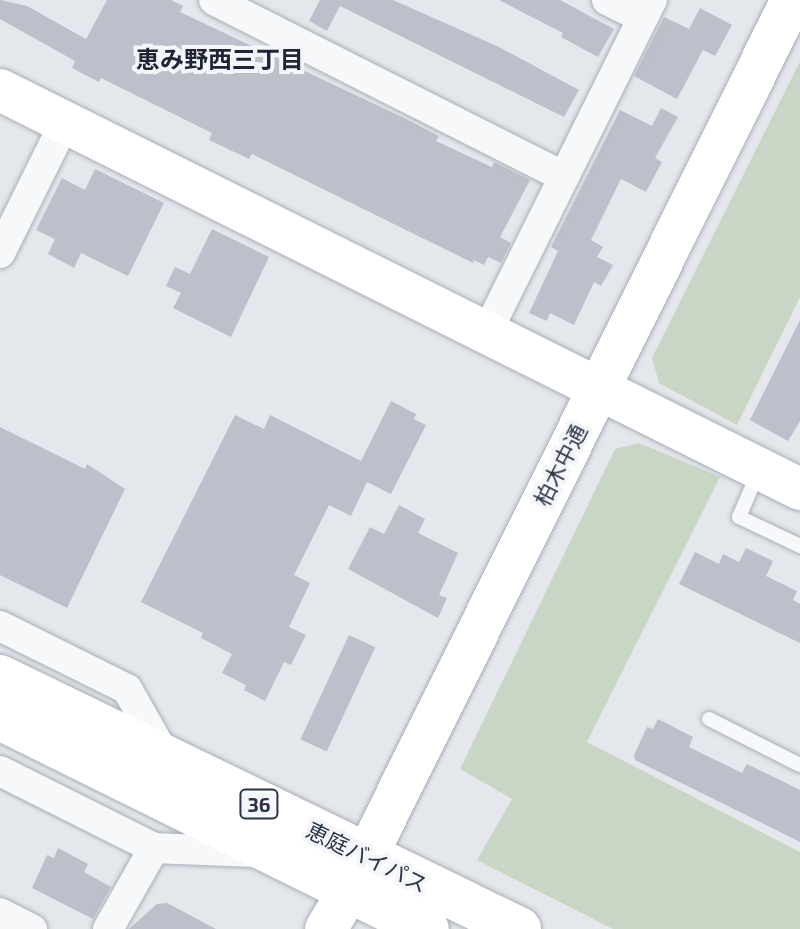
<!DOCTYPE html>
<meta charset="utf-8">
<style>
body{margin:0}
#map{position:relative;width:800px;height:929px;overflow:hidden;background:#e4e7ec;font-family:"Exo 2","Noto Sans JP",sans-serif}
div>[style]{position:absolute}
[style*='--x']{left:calc(var(--x)*1px);top:calc(var(--y)*1px);width:calc(var(--w)*1px);rotate:calc(var(--a)*1deg)}
.green>*{inset:0;background:#c9d6c5}
.building>*{inset:0;background:#bbc0ca;transform-origin:0 0}
.roads{filter:drop-shadow(0 0 2px #a9aeb7) drop-shadow(0 0 2px #a9aeb7)}
.lane>*{height:14px;margin:-7px;padding:0 7px;transform-origin:7px;border-radius:7px;background:#f7f8fa}
.street>*{height:30px;margin:-15px;padding:0 15px;transform-origin:15px;border-radius:15px;background:#f7f8fa}
.secondary>*{height:42px;margin:-21px;padding:0 21px;transform-origin:21px;border-radius:21px;background:#fff}
.highway>*{height:44px;margin:-22px;padding:0 22px;transform-origin:22px;border-radius:22px;background:#fff}
span{translate:-50% -50%;white-space:nowrap;text-align:center;line-height:1.15;-webkit-text-stroke:8px #f4f6f9;paint-order:stroke}
.shield-label span{padding:2px 6px;background:#f4f6f9;border:2px solid;border-radius:6px;-webkit-text-stroke-width:0}
.shield-label{font-size:20px;color:#2b3445;font-weight:700}
.street-label{font-size:22px;color:#2b3445}
.neighbourhood-label{font-size:24px;color:#1d2536;font-weight:700}
</style>
<div id="map">
<div class="green">
<div style="clip-path:polygon(800px 61px,800px 297px,737px 425px,659px 383px,652px 358px)"></div>
<div style="clip-path:polygon(639px 443px,720px 477px,587px 742px,800px 852px,800px 929px,613px 929px,477px 860px,512px 799px,460px 769px,615px 449px)"></div>
</div>
<div class="building">
<div style="clip-path:polygon(0 0,27px 6px,86px 39px,107px 0,171px 0,183px 6px,180px 12px,404px 118px,439px 136px,436px 141px,492px 167px,494px 162px,530px 180px,500px 237px,511px 243px,501px 263px,488px 257px,484px 265px,474px 260px,473px 263px,252px 154px,249px 159px,209px 140px,212px 133px,101px 78px,99px 82px,72px 68px,75px 61px,0 19px)"></div>
<div style="clip-path:polygon(320px 0,393px 0,499px 47px,579px 90px,564px 117px,340px 6px,327px 31px,309px 21px)"></div>
<div style="clip-path:polygon(499px 0,560px 0,614px 29px,598px 57px,561px 37px,563px 33px)"></div>
<div style="clip-path:polygon(700px 8px,732px 25px,715px 56px,703px 50px,677px 99px,634px 76px,664px 17px,689px 29px)"></div>
<div style="clip-path:polygon(661px 108px,678px 117px,655px 158px,662px 162px,646px 192px,621px 179px,591px 240px,603px 247px,597px 257px,613px 265px,601px 286px,594px 282px,574px 325px,550px 313px,547px 321px,529px 313px,558px 251px,551px 247px,620px 110px,652px 126px)"></div>
<div style="clip-path:polygon(95px 169px,164px 203px,128px 276px,81px 253px,74px 268px,48px 254px,55px 239px,36px 230px,62px 178px,85px 190px)"></div>
<div style="clip-path:polygon(212px 229px,269px 257px,231px 337px,173px 308px,181px 293px,166px 286px,175px 267px,190px 274px)"></div>
<div style="clip-path:polygon(800px 320px,800px 421px,788px 441px,750px 420px)"></div>
<div style="clip-path:polygon(391px 401px,416px 414px,414px 419px,426px 425px,391px 494px,367px 482px,351px 516px,329px 505px,294px 575px,310px 583px,289px 627px,306px 635px,291px 665px,284px 662px,265px 701px,244px 690px,246px 685px,222px 673px,232px 654px,201px 638px,203px 633px,141px 602px,235px 415px,264px 429px,270px 415px,361px 461px)"></div>
<div style="clip-path:polygon(0 427px,85px 469px,87px 464px,125px 489px,67px 608px,0 575px)"></div>
<div style="clip-path:polygon(399px 505px,425px 519px,418px 533px,458px 553px,439px 595px,447px 598px,438px 618px,348px 569px,370px 527px,384px 534px)"></div>
<div style="clip-path:polygon(746px 548px,773px 561px,766px 576px,797px 591px,793px 600px,800px 604px,800px 643px,679px 584px,695px 552px,719px 564px,723px 554px,739px 562px)"></div>
<div style="left:349px;top:635px;width:29px;height:115px;rotate:25deg"></div>
<div style="clip-path:polygon(658px 719px,693px 737px,689px 747px,742px 773px,747px 764px,800px 790px,800px 842px,635px 760px,634px 755px,647px 727px,653px 729px)"></div>
<div style="clip-path:polygon(58px 848px,88px 864px,84px 872px,111px 887px,93px 919px,32px 888px,47px 855px,54px 858px)"></div>
<div style="clip-path:polygon(167px 903px,216px 929px,129px 929px,157px 904px)"></div>
</div>
<div class="roads">
<div class="lane">
<div style="--x:758;--y:473;--w:48;--a:113.4"></div>
<div style="--x:739;--y:517;--w:68;--a:25.4"></div>
<div style="--x:709;--y:719;--w:102;--a:26.8"></div>
</div>
<div class="street">
<div style="--x:214;--y:0;--w:392;--a:26.8"></div>
<div style="--x:607;--y:0;--w:40;--a:26.6"></div>
<div style="--x:0;--y:253;--w:146;--a:-63.6"></div>
<div style="--x:487;--y:332;--w:371;--a:-63.6"></div>
<div style="--x:0;--y:626;--w:142;--a:26.4"></div>
<div style="--x:127;--y:689;--w:81;--a:60.3"></div>
<div style="--x:0;--y:771;--w:172;--a:26.6"></div>
<div style="--x:154;--y:848;--w:106;--a:2.2"></div>
<div style="--x:0;--y:913;--w:36;--a:27"></div>
<div style="--x:108;--y:929;--w:93;--a:-60.4"></div>
</div>
<div class="secondary">
<div style="--x:0;--y:90;--w:894;--a:26.51"></div>
<div style="--x:326;--y:929;--w:47;--a:-59"></div>
<div style="--x:350;--y:889;--w:993;--a:-63.56"></div>
</div>
<div class="highway">
<div style="--x:0;--y:677;--w:577;--a:25.9"></div>
<div style="--x:0;--y:718;--w:476;--a:26.3"></div>
</div>
</div>
<div class="shield-label">
<span style="left:259px;top:804px">36</span>
</div>
<div class="street-label">
<span style="left:560px;top:465px;rotate:-63deg">柏木中通</span>
<span style="left:367px;top:857px;rotate:26deg">恵庭バイパス</span>
</div>
<div class="neighbourhood-label">
<span style="left:220px;top:59px">恵み野西三丁目</span>
</div>
</div>
